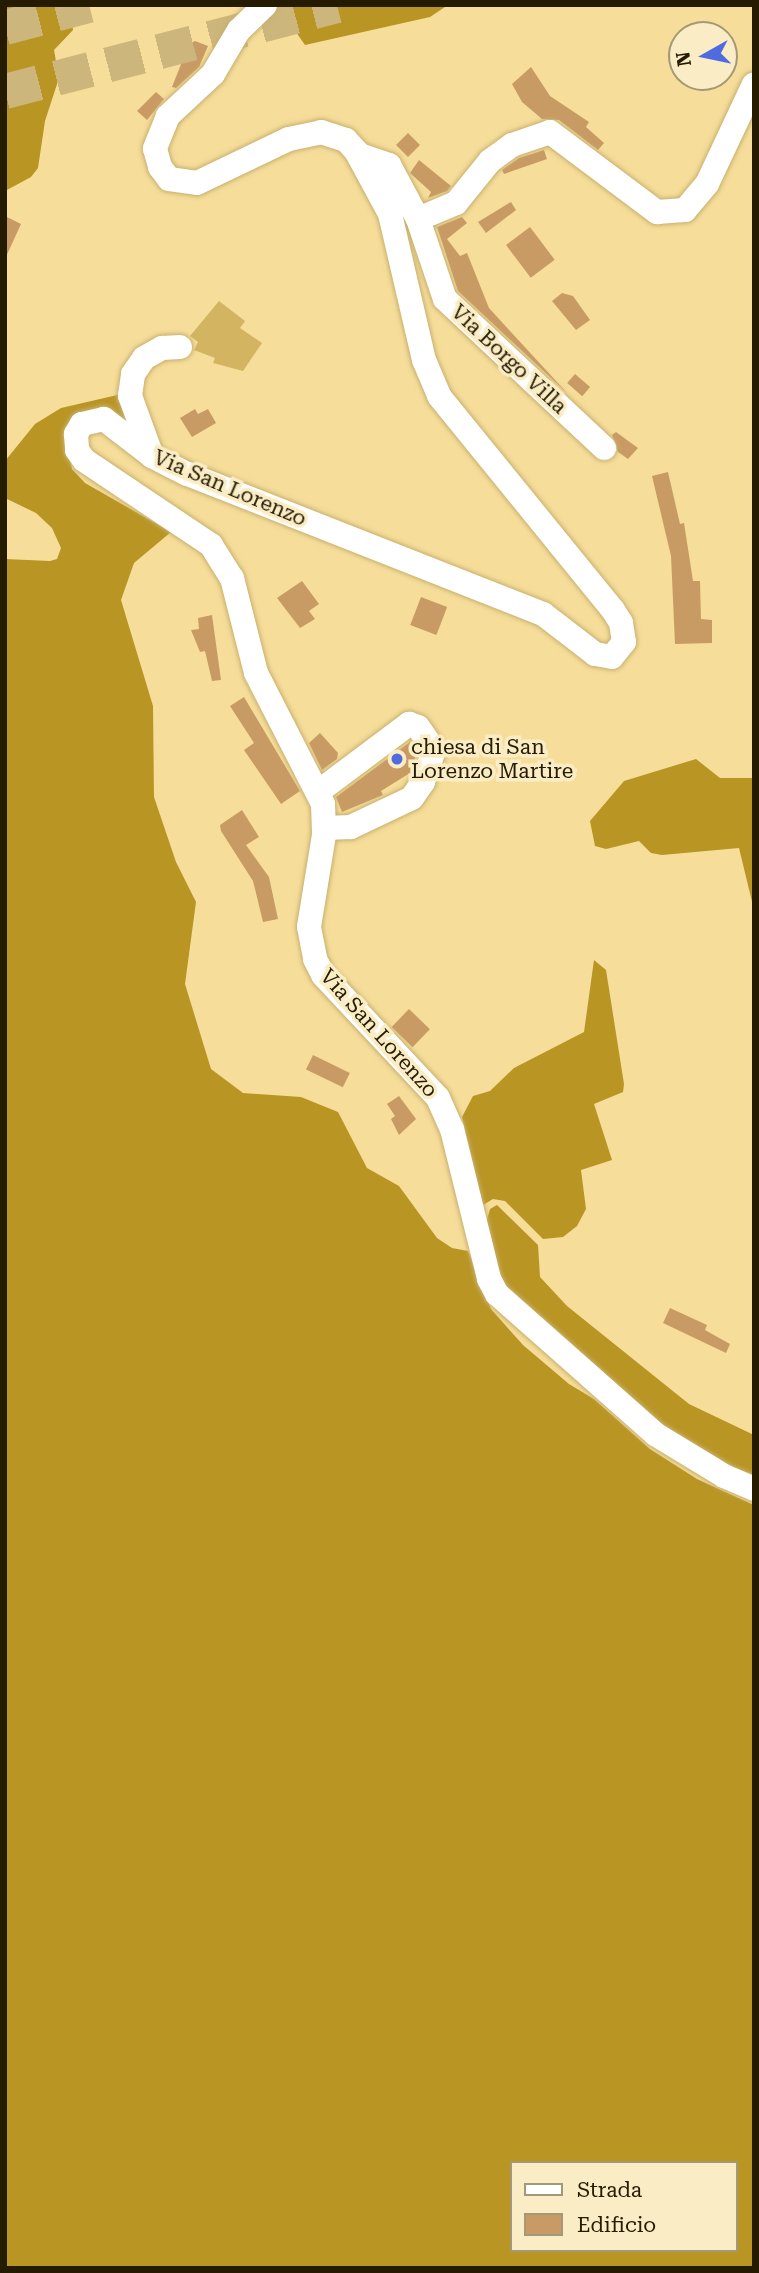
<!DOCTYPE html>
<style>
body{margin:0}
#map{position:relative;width:759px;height:2273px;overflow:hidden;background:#f6dd9a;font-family:"Roboto Serif",serif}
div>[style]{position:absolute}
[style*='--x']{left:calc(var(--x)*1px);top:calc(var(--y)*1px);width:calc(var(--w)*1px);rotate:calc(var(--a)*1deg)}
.green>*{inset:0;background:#d3b461}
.forest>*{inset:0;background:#b99524}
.building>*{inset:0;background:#c99b64;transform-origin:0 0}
.highway-tunnel>*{height:35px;margin-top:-17.5px;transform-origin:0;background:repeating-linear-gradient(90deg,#ccb67b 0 35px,transparent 0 53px)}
.roads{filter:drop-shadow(0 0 2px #c8b06e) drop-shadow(0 0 2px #c8b06e)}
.minor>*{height:24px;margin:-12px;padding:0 12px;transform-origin:12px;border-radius:12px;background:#fff}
.dots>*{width:19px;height:19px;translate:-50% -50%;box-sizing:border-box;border:4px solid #faecc4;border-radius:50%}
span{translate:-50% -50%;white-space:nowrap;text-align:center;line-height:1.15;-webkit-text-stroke:7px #faecc4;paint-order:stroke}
.street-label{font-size:21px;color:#241b01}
.poi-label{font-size:21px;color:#241b01}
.left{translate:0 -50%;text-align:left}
.frame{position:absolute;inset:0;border:7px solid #241b01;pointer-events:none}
.legend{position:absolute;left:510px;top:2161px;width:228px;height:91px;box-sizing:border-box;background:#faecc4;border:2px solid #a49876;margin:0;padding:9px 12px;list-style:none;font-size:21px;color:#241b01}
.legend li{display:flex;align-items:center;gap:14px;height:35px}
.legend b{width:35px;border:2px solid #a49876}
.north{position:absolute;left:668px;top:21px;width:70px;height:70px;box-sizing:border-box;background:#faecc4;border:2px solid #a49876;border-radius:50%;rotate:261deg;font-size:19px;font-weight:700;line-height:28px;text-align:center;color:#241b01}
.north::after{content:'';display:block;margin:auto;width:24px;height:32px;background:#506be0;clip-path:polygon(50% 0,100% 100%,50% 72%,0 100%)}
</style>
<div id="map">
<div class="green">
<div style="clip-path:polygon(219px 301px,245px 321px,240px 328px,262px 343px,243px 371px,213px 363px,215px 358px,194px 350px,198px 342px,190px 336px)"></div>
</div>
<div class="forest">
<div style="clip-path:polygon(5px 5px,70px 5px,73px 30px,54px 50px,59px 78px,45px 121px,38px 168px,31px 177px,5px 191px)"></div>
<div style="clip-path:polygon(285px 5px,448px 5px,430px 17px,305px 45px,280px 9px)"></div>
<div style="clip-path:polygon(evenodd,126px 393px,142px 432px,104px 418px,68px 450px,72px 469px,85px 483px,171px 532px,134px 563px,121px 600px,153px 706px,154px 797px,176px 862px,196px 902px,185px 984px,211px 1069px,243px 1093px,301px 1097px,338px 1112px,367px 1168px,399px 1186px,437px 1238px,452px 1248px,468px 1251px,491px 1309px,523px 1345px,569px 1384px,594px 1399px,650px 1449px,697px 1479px,754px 1505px,754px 2268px,5px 2268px,5px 559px,50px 561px,57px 559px,61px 548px,52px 528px,36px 513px,5px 498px,5px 461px,35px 424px,61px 408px,126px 393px,512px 2163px,736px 2163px,736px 2250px,512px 2250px,512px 2163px)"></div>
<div style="clip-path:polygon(696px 759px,720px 778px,754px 778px,754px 910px,739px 848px,662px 855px,651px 853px,639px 841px,606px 849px,595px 846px,590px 821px,624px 781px)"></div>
<div style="clip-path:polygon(594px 960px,606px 970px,624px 1084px,623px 1092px,594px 1104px,612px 1160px,581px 1170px,586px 1209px,577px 1226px,563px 1237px,543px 1239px,505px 1201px,493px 1199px,483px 1205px,462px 1117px,473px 1096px,490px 1091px,514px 1068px,584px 1032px)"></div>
<div style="clip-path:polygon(497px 1205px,538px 1245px,540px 1277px,567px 1306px,689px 1404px,754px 1435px,754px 1491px,517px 1320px,483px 1234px,490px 1209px)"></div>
</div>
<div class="building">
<div style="clip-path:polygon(195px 41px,208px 46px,199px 67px,176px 88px,172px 87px,189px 44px)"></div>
<div style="clip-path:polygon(531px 67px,550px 96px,589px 122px,586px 127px,604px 143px,598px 150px,559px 120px,542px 119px,522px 102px,512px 84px)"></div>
<div style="clip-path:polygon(156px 92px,164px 99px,147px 120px,137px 111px)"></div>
<div style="left:408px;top:133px;width:17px;height:17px;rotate:45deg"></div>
<div style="clip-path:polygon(544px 150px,547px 159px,504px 174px,502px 170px,519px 158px)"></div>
<div style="clip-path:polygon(419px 160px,451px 186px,447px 191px,428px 198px,431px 192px,410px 173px)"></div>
<div style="clip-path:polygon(511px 202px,516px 210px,486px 233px,478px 222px)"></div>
<div style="clip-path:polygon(5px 216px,21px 224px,5px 259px)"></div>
<div style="clip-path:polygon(462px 217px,467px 223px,447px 239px,460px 256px,467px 253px,489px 308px,567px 393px,458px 291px,437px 227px)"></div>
<div style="left:530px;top:227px;width:41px;height:30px;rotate:53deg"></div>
<div style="clip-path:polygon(562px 293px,573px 296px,590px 320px,576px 330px,552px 301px)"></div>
<div style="left:575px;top:374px;width:20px;height:12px;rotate:41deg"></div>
<div style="clip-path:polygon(195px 409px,198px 414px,208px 409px,216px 423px,192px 437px,180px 418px)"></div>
<div style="clip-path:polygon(616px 432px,638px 448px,628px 459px,618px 452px,612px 435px)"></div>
<div style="clip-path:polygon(668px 472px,680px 524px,684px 523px,693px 581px,700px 581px,701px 619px,712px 620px,712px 643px,675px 644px,671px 556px,652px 476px)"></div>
<div style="clip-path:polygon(302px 581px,319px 604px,309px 611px,315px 619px,300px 628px,277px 598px)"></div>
<div style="left:421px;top:597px;width:28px;height:30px;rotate:21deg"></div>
<div style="clip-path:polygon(212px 615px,221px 680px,212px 681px,205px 651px,200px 652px,191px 630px,199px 629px,198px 618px)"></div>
<div style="clip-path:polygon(244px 697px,300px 791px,281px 804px,244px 750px,254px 743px,230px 706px)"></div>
<div style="clip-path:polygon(320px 733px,338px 753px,337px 759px,322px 770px,309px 743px)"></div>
<div style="clip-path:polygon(410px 742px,417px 752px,410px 773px,381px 791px,383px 795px,342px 812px,336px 797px)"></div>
<div style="clip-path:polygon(242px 810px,259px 837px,246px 845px,269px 877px,278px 919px,263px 922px,253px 881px,221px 831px,220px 825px)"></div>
<div style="left:409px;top:1009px;width:29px;height:25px;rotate:44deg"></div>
<div style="left:313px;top:1055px;width:41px;height:16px;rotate:26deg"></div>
<div style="clip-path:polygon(399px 1096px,416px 1119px,399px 1135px,391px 1119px,395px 1116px,387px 1104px)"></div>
<div style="clip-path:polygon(670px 1308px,707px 1325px,705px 1330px,730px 1344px,726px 1353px,663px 1323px)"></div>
</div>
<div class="highway-tunnel">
<div style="--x:5;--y:27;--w:87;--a:-14.7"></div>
<div style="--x:5;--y:91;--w:343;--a:-14.5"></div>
</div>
<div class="roads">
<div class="minor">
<div style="--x:265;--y:5;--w:36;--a:136"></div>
<div style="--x:239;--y:30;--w:51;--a:120.6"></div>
<div style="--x:213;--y:74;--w:62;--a:137"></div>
<div style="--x:168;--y:116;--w:35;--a:112"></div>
<div style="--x:155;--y:149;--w:19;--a:74"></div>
<div style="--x:160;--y:167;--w:15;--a:53"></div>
<div style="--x:169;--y:179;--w:28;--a:8"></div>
<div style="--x:197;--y:183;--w:102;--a:-25.6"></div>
<div style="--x:289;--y:139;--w:33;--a:-12"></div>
<div style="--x:321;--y:132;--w:26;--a:18"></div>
<div style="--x:346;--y:140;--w:15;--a:48"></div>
<div style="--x:356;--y:151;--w:72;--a:61.6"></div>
<div style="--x:390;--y:214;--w:150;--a:76.9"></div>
<div style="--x:424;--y:360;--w:39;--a:67"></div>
<div style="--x:439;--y:396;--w:276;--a:50.9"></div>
<div style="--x:613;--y:610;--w:15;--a:58"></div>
<div style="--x:621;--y:623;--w:19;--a:81"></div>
<div style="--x:624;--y:642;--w:19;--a:129"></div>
<div style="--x:612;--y:657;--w:17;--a:-170"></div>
<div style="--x:595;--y:654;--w:66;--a:-142.4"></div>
<div style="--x:543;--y:614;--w:383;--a:-158.5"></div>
<div style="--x:187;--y:474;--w:39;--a:-153"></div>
<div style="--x:152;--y:456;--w:61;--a:-142.4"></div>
<div style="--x:104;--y:419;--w:23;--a:167"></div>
<div style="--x:82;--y:424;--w:12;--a:121"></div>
<div style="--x:76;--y:434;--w:16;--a:86"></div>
<div style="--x:77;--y:450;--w:12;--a:55"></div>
<div style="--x:84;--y:460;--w:153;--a:33.8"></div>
<div style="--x:211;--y:545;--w:39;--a:58"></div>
<div style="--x:232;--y:578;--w:98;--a:75.8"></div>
<div style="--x:256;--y:673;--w:147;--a:62.9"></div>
<div style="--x:323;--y:804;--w:31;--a:88"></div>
<div style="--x:324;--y:835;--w:93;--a:99.3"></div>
<div style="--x:309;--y:927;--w:33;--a:79"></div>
<div style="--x:315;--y:959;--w:18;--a:63"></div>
<div style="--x:323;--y:975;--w:168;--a:46.9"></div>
<div style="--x:438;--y:1098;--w:34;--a:66"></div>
<div style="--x:452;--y:1129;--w:154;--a:76.1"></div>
<div style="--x:489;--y:1279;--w:17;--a:62"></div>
<div style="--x:497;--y:1294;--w:211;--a:41.5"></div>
<div style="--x:655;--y:1434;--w:81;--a:31.3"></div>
<div style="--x:724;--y:1476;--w:33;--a:23"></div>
<div style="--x:360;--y:155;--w:31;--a:19"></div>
<div style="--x:389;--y:165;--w:61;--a:61.8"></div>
<div style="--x:418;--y:219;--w:41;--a:-22.8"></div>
<div style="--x:456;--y:203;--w:54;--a:-51"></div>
<div style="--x:490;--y:161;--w:27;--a:-36"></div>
<div style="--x:512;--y:145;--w:40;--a:-18.9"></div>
<div style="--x:550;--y:132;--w:134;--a:36.8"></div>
<div style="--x:657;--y:212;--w:28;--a:-4"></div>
<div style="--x:685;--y:210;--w:34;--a:-50"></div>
<div style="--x:707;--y:184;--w:110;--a:-64.8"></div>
<div style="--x:418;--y:219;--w:84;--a:71.4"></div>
<div style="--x:445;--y:299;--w:218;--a:43.1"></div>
<div style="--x:152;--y:456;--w:64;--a:-110.1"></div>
<div style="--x:130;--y:396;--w:22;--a:-82"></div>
<div style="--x:133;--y:374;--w:19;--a:-55"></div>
<div style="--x:144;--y:358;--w:21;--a:-29"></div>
<div style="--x:162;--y:348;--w:18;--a:-3"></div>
<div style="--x:318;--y:792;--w:114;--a:-36.8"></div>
<div style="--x:409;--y:724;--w:9;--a:18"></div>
<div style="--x:418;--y:727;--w:28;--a:55"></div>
<div style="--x:434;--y:750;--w:34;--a:109"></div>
<div style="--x:423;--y:782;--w:19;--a:125"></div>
<div style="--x:412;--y:798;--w:68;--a:154.6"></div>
<div style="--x:351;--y:827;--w:27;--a:178"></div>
</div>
</div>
<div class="dots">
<div style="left:397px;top:759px;background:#506be0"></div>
</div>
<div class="street-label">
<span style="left:509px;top:359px;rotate:43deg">Via Borgo Villa</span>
<span style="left:230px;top:488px;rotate:23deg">Via San Lorenzo</span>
<span style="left:379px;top:1033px;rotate:48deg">Via San Lorenzo</span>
</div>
<div class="poi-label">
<span class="left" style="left:411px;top:759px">chiesa di San<br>Lorenzo Martire</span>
</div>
<div class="frame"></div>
<ul class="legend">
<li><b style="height:9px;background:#fff"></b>Strada</li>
<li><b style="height:19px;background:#c99b64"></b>Edificio</li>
</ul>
<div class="north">N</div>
</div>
